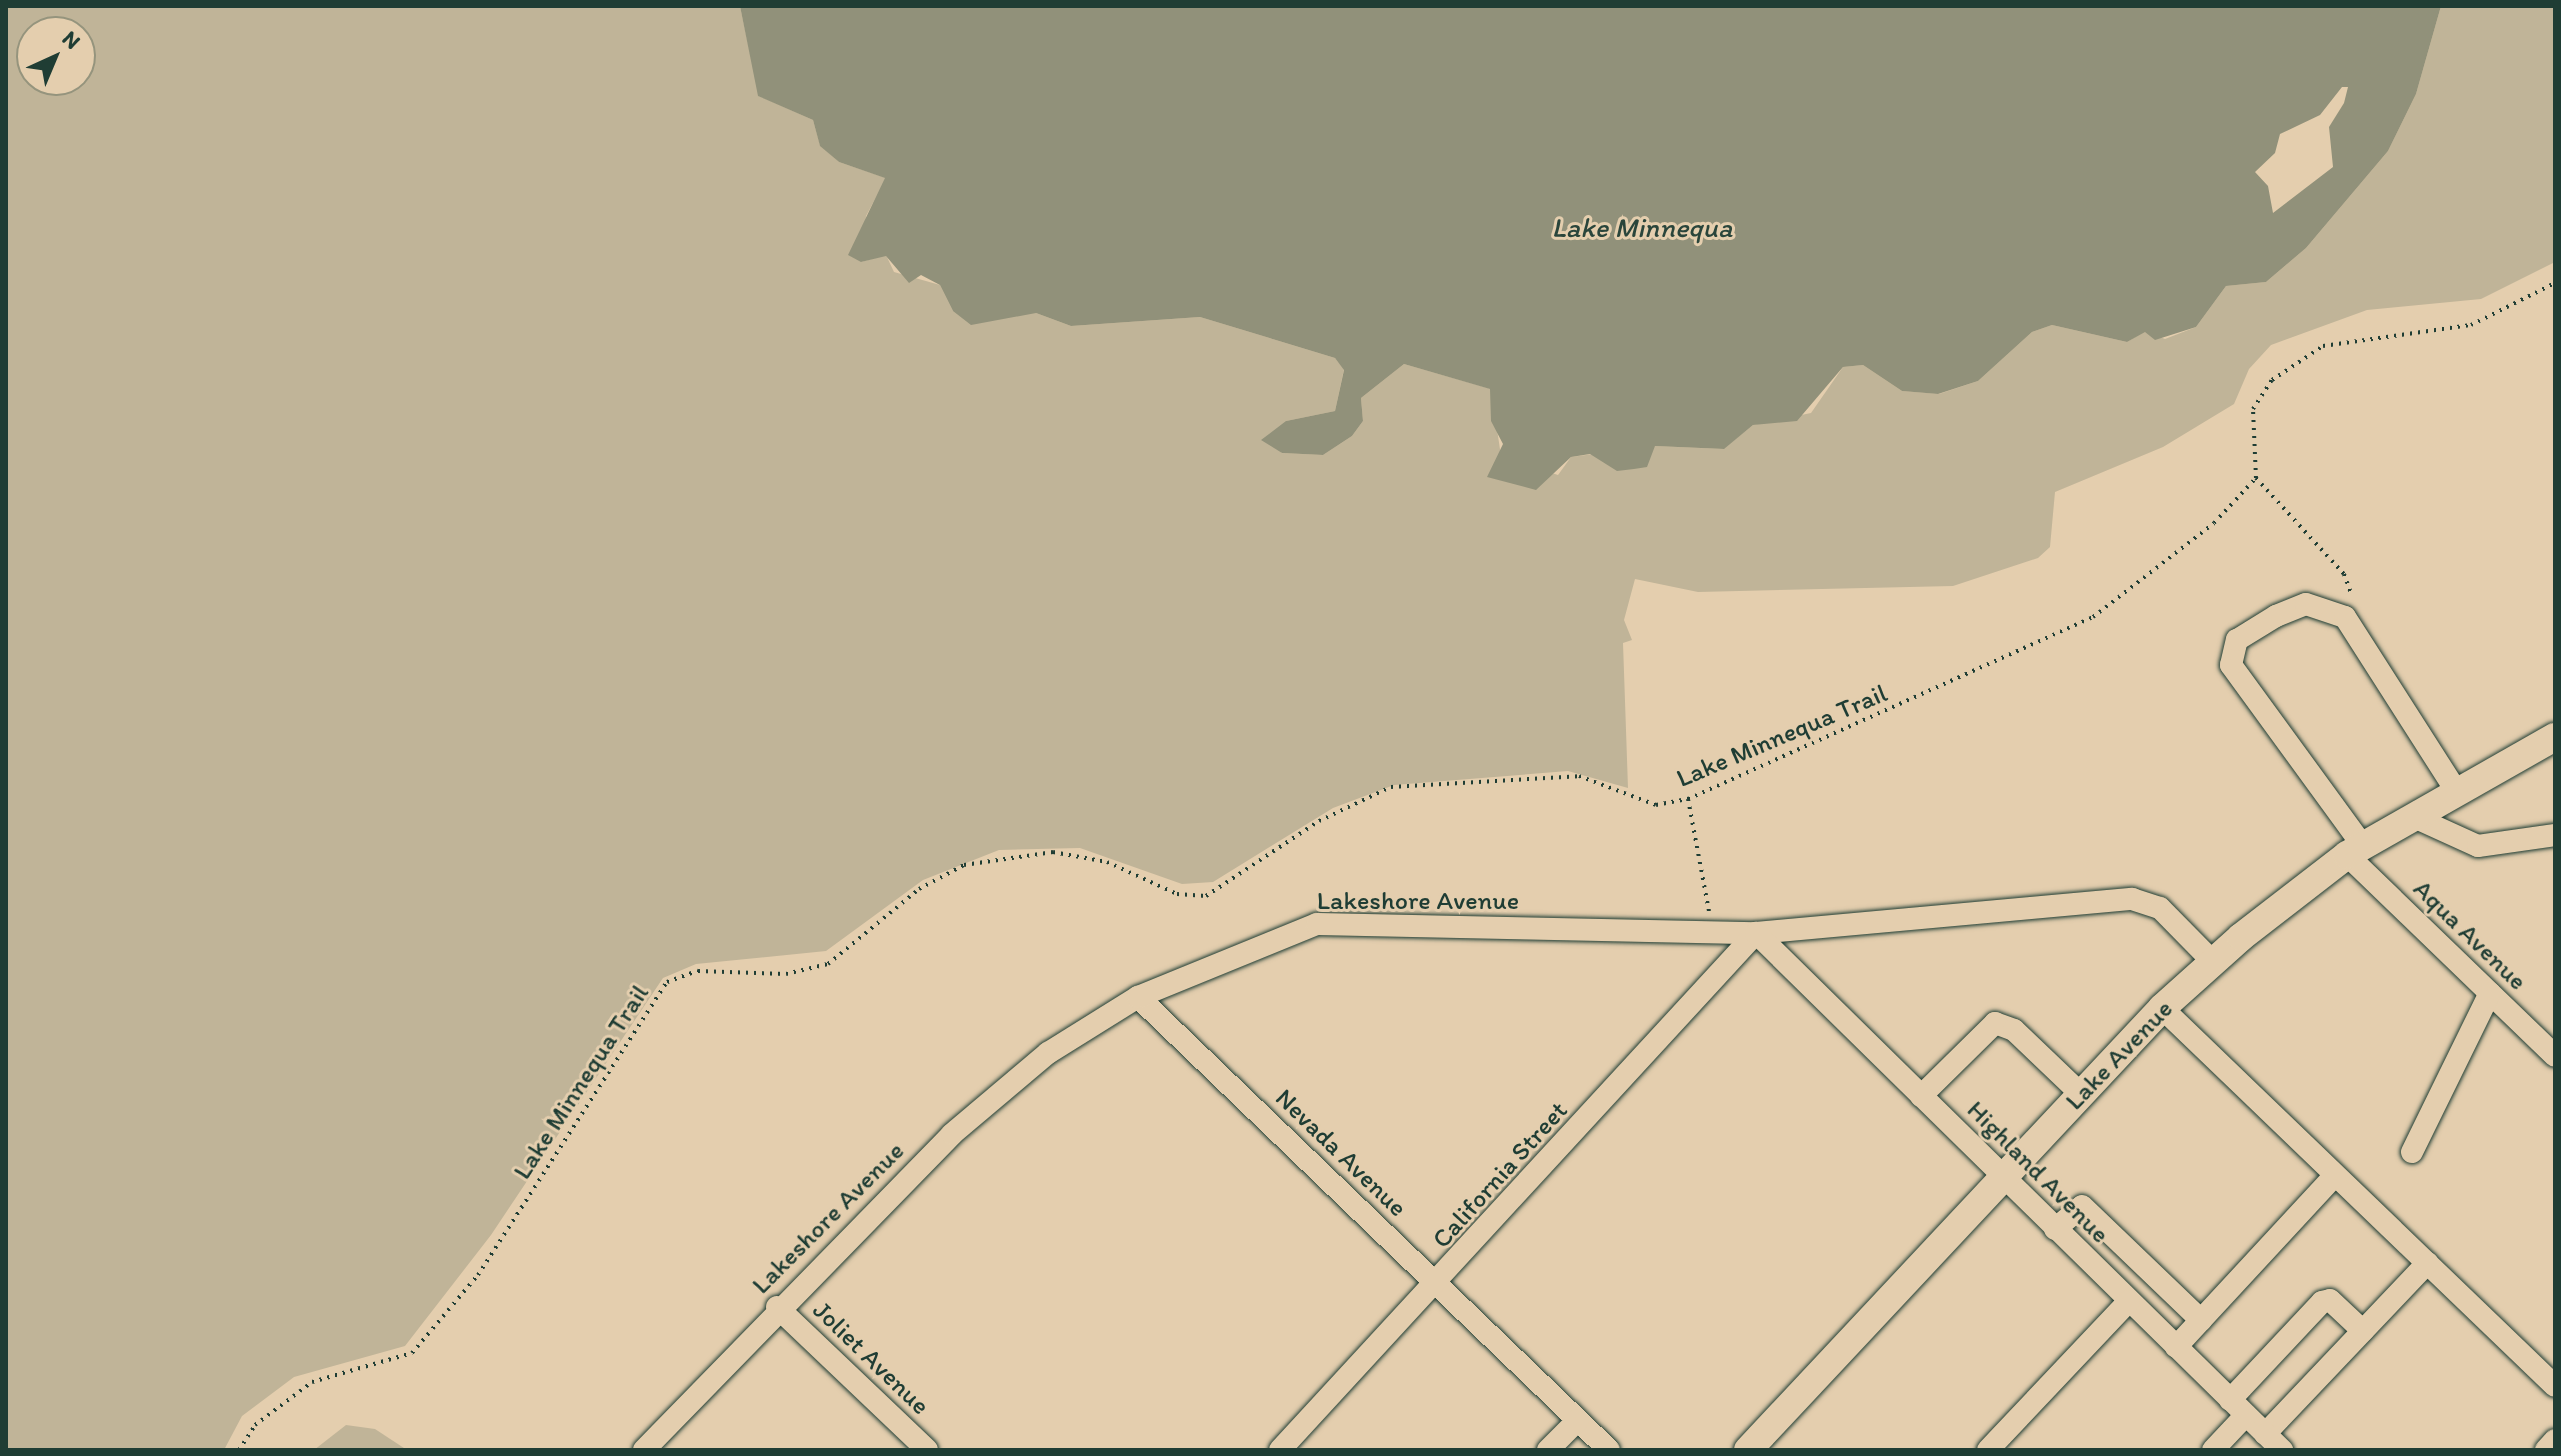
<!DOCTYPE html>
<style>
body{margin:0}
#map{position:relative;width:2561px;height:1456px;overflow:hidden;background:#e4ceae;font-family:Itim,sans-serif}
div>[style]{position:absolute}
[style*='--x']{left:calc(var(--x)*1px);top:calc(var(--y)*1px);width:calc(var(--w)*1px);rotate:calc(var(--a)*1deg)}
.green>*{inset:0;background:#c0b498}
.water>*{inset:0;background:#91917a}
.path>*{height:4px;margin-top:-2px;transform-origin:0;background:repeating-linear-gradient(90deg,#1f3d34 0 2px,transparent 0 8px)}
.roads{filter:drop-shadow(0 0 2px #1f3d34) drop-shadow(0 0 2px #1f3d34)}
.minor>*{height:22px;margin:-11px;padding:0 11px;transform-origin:11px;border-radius:11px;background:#e4ceae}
.major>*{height:28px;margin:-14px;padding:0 14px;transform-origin:14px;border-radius:14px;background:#e4ceae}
span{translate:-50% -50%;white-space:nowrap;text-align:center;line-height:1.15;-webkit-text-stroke:6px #e4ceae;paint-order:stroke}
.street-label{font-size:26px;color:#1f3d34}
.water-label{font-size:28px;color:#2a453b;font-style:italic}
.frame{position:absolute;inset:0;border:8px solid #1f3d34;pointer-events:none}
.north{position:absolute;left:16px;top:16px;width:80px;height:80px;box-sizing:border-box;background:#e4ceae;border:2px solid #95947d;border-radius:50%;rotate:44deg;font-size:22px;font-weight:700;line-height:32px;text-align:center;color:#1f3d34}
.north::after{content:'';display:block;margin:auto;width:28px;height:36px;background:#1f3d34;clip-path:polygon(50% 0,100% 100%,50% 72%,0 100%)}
</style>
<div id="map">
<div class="green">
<div style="clip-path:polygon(evenodd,6px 6px,740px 6px,759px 96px,813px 120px,820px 145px,839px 162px,886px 178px,866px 216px,861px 262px,886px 255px,894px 272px,940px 285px,953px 311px,1036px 313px,1071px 326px,1200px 317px,1335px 358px,1344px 369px,1335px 411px,1286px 421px,1281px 453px,1323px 455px,1352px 436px,1363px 421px,1361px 398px,1404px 364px,1491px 389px,1501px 456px,1558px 475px,1571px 457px,1655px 446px,1723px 449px,1753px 425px,1811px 413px,1843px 367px,1863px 365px,1902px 391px,1939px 394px,1978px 381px,2032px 332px,2052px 325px,2127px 342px,2145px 331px,2165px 339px,2196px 327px,2226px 286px,2266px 282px,2306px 248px,2388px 151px,2416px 94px,2441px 6px,2555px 6px,2555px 262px,2481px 299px,2367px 310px,2271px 345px,2249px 369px,2234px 404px,2163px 447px,2055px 492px,2050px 547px,2038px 558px,1953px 586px,1698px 592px,1635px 579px,1624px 620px,1632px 640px,1623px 643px,1628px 788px,1568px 771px,1394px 785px,1333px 808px,1213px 882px,1182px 884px,1080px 848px,999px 850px,923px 880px,826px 951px,696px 964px,663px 978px,491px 1235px,405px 1346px,294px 1377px,242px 1416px,224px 1450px,6px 1450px,6px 6px,32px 32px,80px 32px,80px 80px,32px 80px,32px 32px)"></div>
<div style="clip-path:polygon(346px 1425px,375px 1429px,407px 1450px,314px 1450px)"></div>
</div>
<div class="water">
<div style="clip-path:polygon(evenodd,740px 6px,2441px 6px,2416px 94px,2388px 151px,2306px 248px,2266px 282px,2226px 286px,2196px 327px,2155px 340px,2145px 332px,2127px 342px,2052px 325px,2032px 332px,1978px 381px,1938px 394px,1902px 391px,1863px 365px,1843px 367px,1797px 421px,1753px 425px,1724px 449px,1655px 446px,1647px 467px,1634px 469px,1617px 471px,1590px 454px,1571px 457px,1536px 490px,1487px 477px,1503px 444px,1491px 421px,1490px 389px,1404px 364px,1361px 398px,1363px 421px,1352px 436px,1323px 455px,1282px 453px,1261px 440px,1286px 421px,1335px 411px,1344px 370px,1335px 358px,1200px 317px,1071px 326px,1036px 313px,971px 325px,953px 311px,940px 285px,921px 275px,909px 283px,886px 256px,861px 262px,848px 255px,885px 178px,839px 162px,820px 146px,813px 120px,758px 96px,740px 6px,2342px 87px,2348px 87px,2344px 103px,2329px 127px,2333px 167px,2273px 213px,2268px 186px,2255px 172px,2275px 153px,2280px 134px,2320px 115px,2342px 87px)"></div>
</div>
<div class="path">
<div style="--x:2256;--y:478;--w:130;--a:47.5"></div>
<div style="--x:2344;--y:574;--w:23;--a:70"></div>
<div style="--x:1688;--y:799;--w:114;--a:79.4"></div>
<div style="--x:239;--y:1450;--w:30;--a:-57"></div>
<div style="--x:255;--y:1425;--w:71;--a:-37"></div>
<div style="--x:312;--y:1382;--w:104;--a:-16.2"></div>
<div style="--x:412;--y:1353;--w:102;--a:-49.8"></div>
<div style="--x:478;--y:1275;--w:349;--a:-57.2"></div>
<div style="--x:667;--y:982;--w:33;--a:-20"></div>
<div style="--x:698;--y:971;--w:88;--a:2"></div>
<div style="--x:786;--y:974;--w:43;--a:-13.4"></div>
<div style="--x:828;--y:964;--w:118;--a:-39.5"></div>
<div style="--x:919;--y:889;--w:51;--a:-28.1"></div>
<div style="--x:964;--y:865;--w:90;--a:-8.3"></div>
<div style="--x:1053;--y:852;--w:55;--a:10.5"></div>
<div style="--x:1107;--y:862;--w:77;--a:24.6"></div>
<div style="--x:1177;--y:894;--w:29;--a:4"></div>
<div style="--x:1206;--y:896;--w:136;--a:-33.6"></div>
<div style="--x:1319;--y:821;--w:80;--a:-25.3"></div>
<div style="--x:1391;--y:787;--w:188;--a:-3.3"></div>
<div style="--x:1579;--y:776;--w:82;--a:20.6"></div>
<div style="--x:1656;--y:805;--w:33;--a:-11"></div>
<div style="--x:1688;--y:799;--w:444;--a:-24.2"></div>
<div style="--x:2093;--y:617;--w:153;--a:-37.8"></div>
<div style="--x:2214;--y:523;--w:62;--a:-47"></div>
<div style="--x:2256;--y:478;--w:69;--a:-92.5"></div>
<div style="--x:2253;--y:409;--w:35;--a:-57"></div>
<div style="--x:2272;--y:380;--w:61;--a:-33.7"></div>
<div style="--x:2323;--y:346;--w:149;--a:-8.1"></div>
<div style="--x:2471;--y:325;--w:94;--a:-26.6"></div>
</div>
<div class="roads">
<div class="minor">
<div style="--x:2414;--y:817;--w:70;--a:24.4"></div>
<div style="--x:2478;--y:846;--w:78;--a:-8.1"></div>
<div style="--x:2363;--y:846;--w:224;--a:-126.1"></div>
<div style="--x:2231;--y:665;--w:26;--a:-77"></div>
<div style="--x:2237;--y:640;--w:46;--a:-31.6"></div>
<div style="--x:2276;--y:616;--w:32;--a:-22"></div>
<div style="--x:2306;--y:604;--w:41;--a:18.4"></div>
<div style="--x:2345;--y:617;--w:208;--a:57.4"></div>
<div style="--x:2347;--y:855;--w:289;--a:44"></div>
<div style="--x:1138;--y:997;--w:653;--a:43.88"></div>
<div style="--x:2162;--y:1008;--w:545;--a:43.89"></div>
<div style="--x:1921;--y:1096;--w:104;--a:-44.6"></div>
<div style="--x:1995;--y:1023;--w:20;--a:20"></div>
<div style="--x:2014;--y:1030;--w:93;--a:43.7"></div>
<div style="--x:2412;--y:1152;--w:177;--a:-63.9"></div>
<div style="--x:2055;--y:1229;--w:35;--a:-40"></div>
<div style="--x:2082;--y:1206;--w:165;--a:43.8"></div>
<div style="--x:777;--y:1307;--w:207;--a:43.6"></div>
<div style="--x:2176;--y:1347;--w:234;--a:-47.2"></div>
<div style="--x:2230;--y:1400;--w:134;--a:-46.8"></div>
<div style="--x:2322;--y:1302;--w:8;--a:-14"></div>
<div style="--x:2330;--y:1300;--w:45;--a:43.2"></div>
<div style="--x:2265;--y:1434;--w:236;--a:-46.5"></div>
<div style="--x:644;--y:1450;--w:441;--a:-45.7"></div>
<div style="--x:952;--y:1134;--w:126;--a:-40.2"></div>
<div style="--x:1048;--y:1053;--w:106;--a:-31.9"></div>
<div style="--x:1138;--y:997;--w:193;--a:-22.2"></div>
<div style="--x:1317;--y:924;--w:439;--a:1.2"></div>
<div style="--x:1756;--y:933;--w:378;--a:-5.2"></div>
<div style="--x:2132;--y:899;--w:29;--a:18"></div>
<div style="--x:2160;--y:908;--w:76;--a:45.5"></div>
<div style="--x:1280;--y:1450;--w:703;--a:-47.36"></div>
<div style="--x:1756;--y:933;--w:738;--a:44.51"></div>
<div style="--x:1548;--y:1450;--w:42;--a:-45"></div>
<div style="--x:1988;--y:1450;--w:205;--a:-46.6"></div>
<div style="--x:2213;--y:1450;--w:48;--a:-46.7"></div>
<div style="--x:2546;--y:1450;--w:13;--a:-48"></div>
</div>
<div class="major">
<div style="--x:1748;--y:1450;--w:606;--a:-46.87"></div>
<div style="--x:2162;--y:1008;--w:106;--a:-41.9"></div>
<div style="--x:2241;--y:937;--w:134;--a:-37.7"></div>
<div style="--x:2347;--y:855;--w:239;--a:-29.6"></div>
</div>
</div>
<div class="street-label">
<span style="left:1782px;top:736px;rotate:-23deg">Lake Minnequa Trail</span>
<span style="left:1418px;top:901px">Lakeshore Avenue</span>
<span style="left:2470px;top:935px;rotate:44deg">Aqua Avenue</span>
<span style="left:2119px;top:1055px;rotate:-46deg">Lake Avenue</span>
<span style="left:581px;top:1082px;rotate:-57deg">Lake Minnequa Trail</span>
<span style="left:1341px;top:1153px;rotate:44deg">Nevada Avenue</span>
<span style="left:2038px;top:1172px;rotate:45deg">Highland Avenue</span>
<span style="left:1500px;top:1175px;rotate:-48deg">California Street</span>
<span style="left:828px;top:1218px;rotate:-45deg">Lakeshore Avenue</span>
<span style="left:871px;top:1358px;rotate:44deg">Joliet Avenue</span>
</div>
<div class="water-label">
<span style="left:1642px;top:227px">Lake Minnequa</span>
</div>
<div class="frame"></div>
<div class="north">N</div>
</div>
